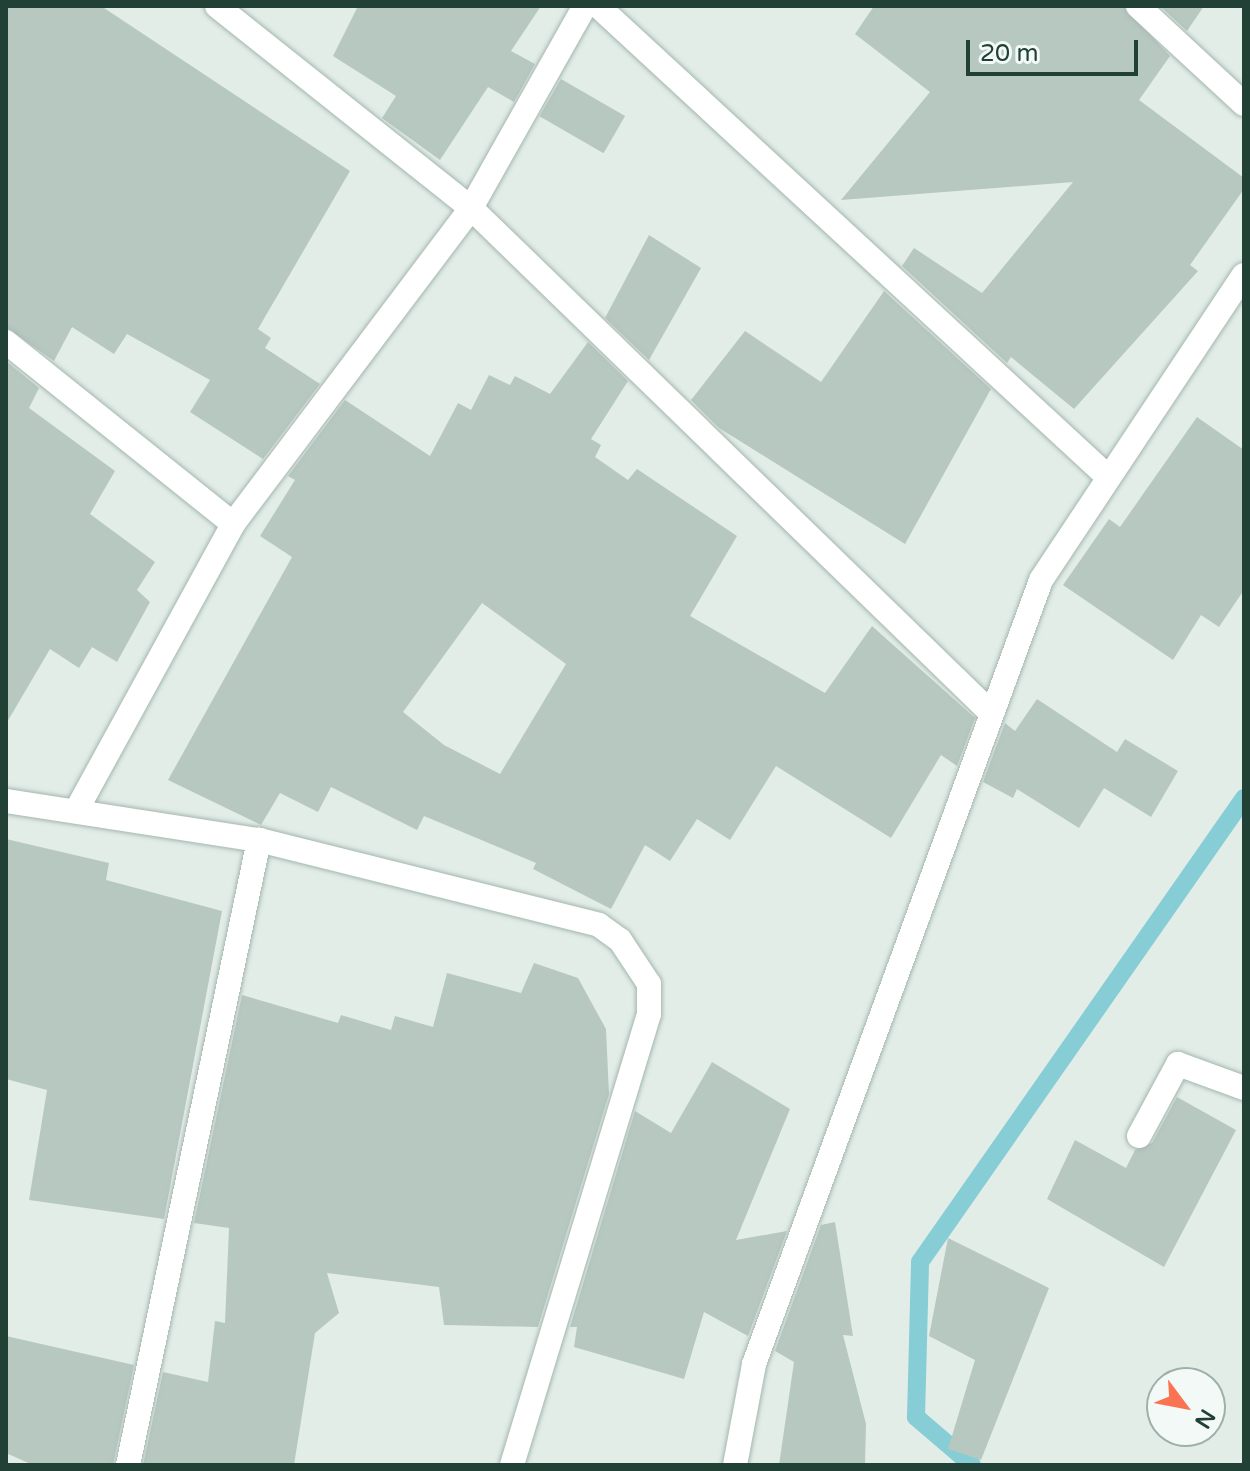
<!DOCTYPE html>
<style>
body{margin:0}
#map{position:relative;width:1250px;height:1471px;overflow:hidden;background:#e2ede8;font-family:"Varela Round",sans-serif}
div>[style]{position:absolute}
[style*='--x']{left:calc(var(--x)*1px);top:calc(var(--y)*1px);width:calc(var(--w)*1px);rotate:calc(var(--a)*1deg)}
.stream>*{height:18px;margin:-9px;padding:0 9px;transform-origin:9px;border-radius:9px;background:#87cdd5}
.building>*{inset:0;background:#b7c8c1;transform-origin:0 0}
.roads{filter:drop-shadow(0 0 2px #a4b6af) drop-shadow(0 0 2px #a4b6af)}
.street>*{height:24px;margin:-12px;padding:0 12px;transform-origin:12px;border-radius:12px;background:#fff}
span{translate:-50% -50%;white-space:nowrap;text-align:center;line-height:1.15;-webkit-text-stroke:7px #f3f9f6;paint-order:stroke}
.frame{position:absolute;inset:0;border:8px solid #214036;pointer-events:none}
.north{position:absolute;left:1146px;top:1367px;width:80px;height:80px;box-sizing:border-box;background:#f3f9f6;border:2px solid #9fafa9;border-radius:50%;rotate:122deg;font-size:22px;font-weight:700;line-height:32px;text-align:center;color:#214036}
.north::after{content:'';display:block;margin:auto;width:28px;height:36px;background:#fa7454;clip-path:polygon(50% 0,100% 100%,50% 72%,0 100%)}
.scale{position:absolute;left:966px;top:40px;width:172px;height:36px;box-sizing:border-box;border:4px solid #214036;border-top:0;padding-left:10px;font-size:24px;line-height:28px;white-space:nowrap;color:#214036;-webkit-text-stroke:6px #f3f9f6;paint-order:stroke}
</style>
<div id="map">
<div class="stream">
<div style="--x:972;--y:1465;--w:74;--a:-139.4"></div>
<div style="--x:916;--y:1417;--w:155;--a:-88.5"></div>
<div style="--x:920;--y:1262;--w:566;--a:-55.07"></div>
</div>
<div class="building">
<div style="clip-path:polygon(6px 6px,101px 6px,350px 171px,258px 329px,271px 338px,265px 348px,320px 384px,263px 459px,190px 412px,210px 380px,127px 334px,114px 354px,72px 327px,54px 361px,6px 327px)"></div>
<div style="clip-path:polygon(358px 6px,541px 6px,511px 51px,535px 64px,514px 102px,488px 87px,440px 160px,382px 118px,396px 96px,333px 56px)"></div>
<div style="clip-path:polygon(874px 6px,1123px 6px,1170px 56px,1139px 100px,1244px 178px,1244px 189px,1190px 265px,1198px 271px,1074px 409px,1011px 357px,1007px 363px,902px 266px,914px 248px,982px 293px,1073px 182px,841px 200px,930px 92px,855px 34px)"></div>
<div style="clip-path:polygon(1160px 6px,1204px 6px,1187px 31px)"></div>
<div style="left:561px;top:79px;width:74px;height:43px;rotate:30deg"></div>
<div style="clip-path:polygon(649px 235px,701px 268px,649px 360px,605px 318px)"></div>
<div style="clip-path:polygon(884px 291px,991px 389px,905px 544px,719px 428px,691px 400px,745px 331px,821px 382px)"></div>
<div style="clip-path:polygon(evenodd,588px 342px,628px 381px,591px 439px,601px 445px,595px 457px,628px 480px,637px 469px,737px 536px,690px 616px,825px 693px,872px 626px,975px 718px,957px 766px,941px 755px,891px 838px,776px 766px,730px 840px,697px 819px,670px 861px,645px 845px,611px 909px,533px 869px,536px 863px,424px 816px,417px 830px,331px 787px,318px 812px,280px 793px,261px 825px,168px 780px,292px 557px,260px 536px,295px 480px,288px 476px,345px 400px,430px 456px,458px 403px,471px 410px,489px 375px,510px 385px,515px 376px,550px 394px,588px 342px,482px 603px,566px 664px,500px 774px,444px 745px,403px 712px,482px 603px)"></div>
<div style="clip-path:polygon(6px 361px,39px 388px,29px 408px,115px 471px,90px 514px,155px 562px,137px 590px,150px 602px,117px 662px,92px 647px,79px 668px,50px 649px,6px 724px)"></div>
<div style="clip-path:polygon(1197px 417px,1244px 450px,1244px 590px,1219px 627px,1201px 615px,1173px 660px,1063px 585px,1109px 519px,1120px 527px)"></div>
<div style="clip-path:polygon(1037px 699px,1117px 752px,1125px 739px,1178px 771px,1151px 817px,1104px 788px,1079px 828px,1017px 789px,1013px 798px,983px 782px,1005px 723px,1015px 731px)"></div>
<div style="clip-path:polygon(6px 839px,109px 863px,106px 880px,222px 911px,164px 1219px,29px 1200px,47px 1090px,6px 1079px)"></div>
<div style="clip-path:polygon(534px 963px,578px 978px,606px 1029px,609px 1094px,538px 1327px,444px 1325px,439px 1287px,327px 1273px,339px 1313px,315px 1333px,294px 1465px,143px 1465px,163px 1372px,208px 1382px,215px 1321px,225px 1323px,229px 1228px,194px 1223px,242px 995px,338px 1023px,341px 1015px,391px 1030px,395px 1016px,433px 1027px,447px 973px,521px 993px)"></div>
<div style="clip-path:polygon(712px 1062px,790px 1109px,736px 1240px,787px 1231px,748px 1336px,704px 1312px,684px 1379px,574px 1347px,577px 1327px,570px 1327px,635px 1111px,671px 1133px)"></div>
<div style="clip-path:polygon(1177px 1097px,1236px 1130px,1164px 1267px,1047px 1199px,1075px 1140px,1126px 1168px,1135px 1150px,1152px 1143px)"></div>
<div style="clip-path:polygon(835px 1222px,853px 1336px,843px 1335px,866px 1424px,865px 1465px,779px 1465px,794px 1362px,775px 1351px,821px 1225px)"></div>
<div style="clip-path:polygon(948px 1238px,1049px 1288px,981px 1460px,948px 1449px,975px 1360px,929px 1336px)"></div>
<div style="clip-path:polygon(6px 1336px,134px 1365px,113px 1465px,33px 1465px,6px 1453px)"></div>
</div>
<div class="roads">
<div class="street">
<div style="--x:217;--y:6;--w:325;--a:38.5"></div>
<div style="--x:471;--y:208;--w:725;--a:44.16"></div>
<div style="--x:598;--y:6;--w:694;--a:42.72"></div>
<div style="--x:1138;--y:6;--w:144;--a:42.8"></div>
<div style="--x:6;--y:342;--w:291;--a:38.7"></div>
<div style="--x:6;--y:801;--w:256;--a:8.8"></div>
<div style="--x:259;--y:840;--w:350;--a:14"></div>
<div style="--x:599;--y:925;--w:26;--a:36"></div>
<div style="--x:620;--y:940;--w:53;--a:56.6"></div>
<div style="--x:649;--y:984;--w:30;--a:90"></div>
<div style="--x:649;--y:1014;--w:471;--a:106.9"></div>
<div style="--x:76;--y:811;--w:327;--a:-61.3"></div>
<div style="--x:233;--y:524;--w:396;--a:-53"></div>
<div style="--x:471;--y:208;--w:232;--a:-60.6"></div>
<div style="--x:1139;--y:1136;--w:82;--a:-61.6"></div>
<div style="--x:1178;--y:1064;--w:70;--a:20"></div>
<div style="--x:128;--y:1465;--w:639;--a:-78.16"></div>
<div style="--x:735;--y:1465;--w:103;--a:-79.3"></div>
<div style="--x:754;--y:1364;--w:835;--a:-69.89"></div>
<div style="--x:1041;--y:580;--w:366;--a:-56.4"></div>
</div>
</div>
<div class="frame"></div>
<div class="north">N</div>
<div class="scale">20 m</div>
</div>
